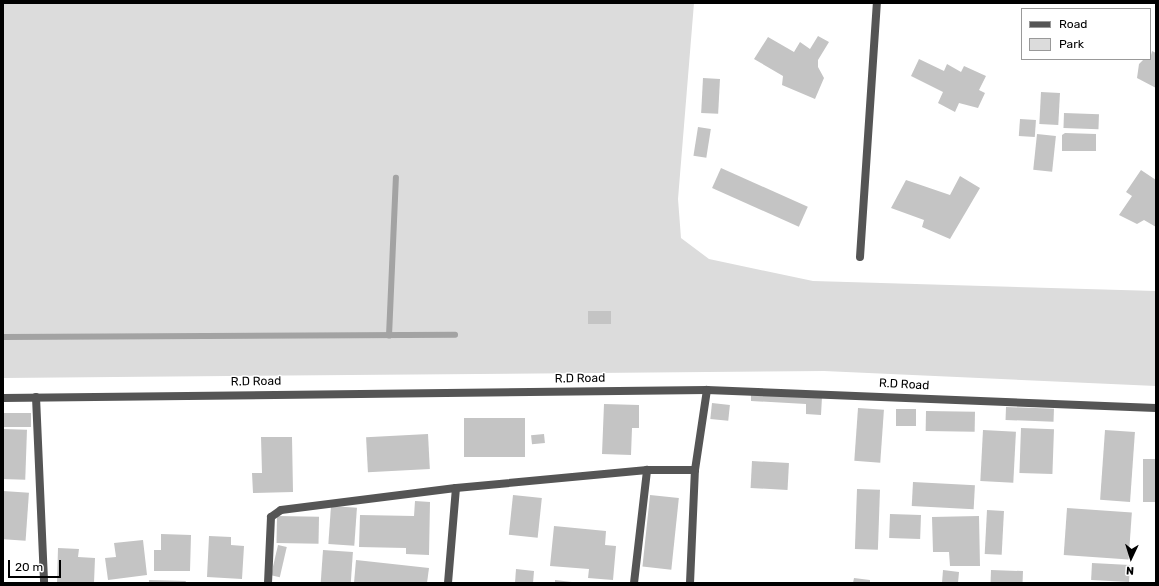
<!DOCTYPE html>
<style>
body{margin:0}
#map{position:relative;width:1159px;height:586px;overflow:hidden;background:#fff;font-family:Rubik,sans-serif}
div>[style]{position:absolute}
[style*='--x']{left:calc(var(--x)*1px);top:calc(var(--y)*1px);width:calc(var(--w)*1px);rotate:calc(var(--a)*1deg)}
.green>*{inset:0;background:#dcdcdc}
.stream>*{height:5.5px;margin:-2.75px;padding:0 2.75px;transform-origin:2.75px;border-radius:2.75px;background:#a3a3a3}
.building>*{inset:0;background:#c4c4c4;transform-origin:0 0}
.lane>*{height:8px;margin:-4px;padding:0 4px;transform-origin:4px;border-radius:4px;background:#555}
.street>*{height:8px;margin:-4px;padding:0 4px;transform-origin:4px;border-radius:4px;background:#555}
span{translate:-50% -50%;white-space:nowrap;text-align:center;line-height:1.15;-webkit-text-stroke:3px #fff;paint-order:stroke}
.street-label{font-size:12px;color:#000}
.frame{position:absolute;inset:0;border:4px solid #000;pointer-events:none}
.legend{position:absolute;left:1021px;top:8px;width:130px;height:52px;box-sizing:border-box;background:#fff;border:1px solid #999;margin:0;padding:5px 7px;list-style:none;font-size:12px;color:#000}
.legend li{display:flex;align-items:center;gap:8px;height:20px}
.legend b{width:20px;border:1px solid #999}
.north{position:absolute;left:1111px;top:538px;width:40px;height:40px;-webkit-text-stroke:3px #fff;paint-order:stroke;rotate:184deg;font-size:11px;font-weight:700;line-height:16px;text-align:center;color:#000}
.north::after{content:'';display:block;margin:auto;width:14px;height:18px;background:#000;clip-path:polygon(50% 0,100% 100%,50% 72%,0 100%)}
.scale{position:absolute;left:8px;top:560px;width:53px;height:18px;box-sizing:border-box;border:2px solid #000;border-top:0;padding-left:5px;font-size:12px;line-height:14px;white-space:nowrap;color:#000;-webkit-text-stroke:3px #fff;paint-order:stroke}
</style>
<div id="map">
<div class="green">
<div style="clip-path:polygon(3px 3px,694px 3px,678px 199px,681px 238px,709px 259px,813px 281px,1156px 291px,1156px 386px,824px 371px,3px 378px)"></div>
</div>
<div class="stream">
<div style="--x:389;--y:336;--w:158;--a:-87.5"></div>
<div style="--x:3;--y:337;--w:452;--a:-0.3"></div>
</div>
<div class="building">
<div style="clip-path:polygon(818px 36px,829px 42px,818px 60px,818px 67px,824px 78px,815px 99px,782px 85px,783px 76px,754px 59px,768px 37px,794px 52px,800px 42px,810px 49px)"></div>
<div style="clip-path:polygon(1152px 51px,1156px 53px,1156px 88px,1137px 78px,1139px 64px,1144px 59px,1150px 59px)"></div>
<div style="clip-path:polygon(919px 59px,944px 71px,947px 64px,961px 72px,964px 66px,986px 76px,979px 90px,985px 93px,978px 108px,959px 103px,955px 112px,938px 103px,943px 92px,911px 76px)"></div>
<div style="left:703px;top:78px;width:17px;height:35px;rotate:3deg"></div>
<div style="left:1041px;top:92px;width:19px;height:32px;rotate:3deg"></div>
<div style="left:1064px;top:113px;width:35px;height:15px;rotate:2deg"></div>
<div style="left:1020px;top:119px;width:16px;height:17px;rotate:4deg"></div>
<div style="left:698px;top:127px;width:13px;height:29px;rotate:9deg"></div>
<div style="clip-path:polygon(1065px 133px,1096px 134px,1096px 151px,1062px 151px,1062px 135px)"></div>
<div style="left:1037px;top:134px;width:19px;height:36px;rotate:6deg"></div>
<div style="left:721px;top:168px;width:95px;height:22px;rotate:24deg"></div>
<div style="clip-path:polygon(1141px 170px,1156px 180px,1156px 227px,1144px 220px,1137px 224px,1119px 215px,1132px 196px,1126px 192px)"></div>
<div style="clip-path:polygon(960px 176px,980px 188px,950px 239px,922px 227px,924px 220px,891px 208px,906px 180px,950px 195px)"></div>
<div style="left:588px;top:311px;width:23px;height:13px"></div>
<div style="clip-path:polygon(751px 393px,822px 397px,821px 415px,806px 414px,806px 404px,751px 401px)"></div>
<div style="left:712px;top:403px;width:18px;height:16px;rotate:6deg"></div>
<div style="clip-path:polygon(604px 404px,639px 405px,639px 428px,632px 428px,631px 455px,602px 454px)"></div>
<div style="left:1006px;top:407px;width:48px;height:13px;rotate:2deg"></div>
<div style="left:858px;top:408px;width:26px;height:53px;rotate:4deg"></div>
<div style="left:896px;top:409px;width:20px;height:17px"></div>
<div style="left:926px;top:411px;width:49px;height:20px;rotate:1deg"></div>
<div style="left:3px;top:413px;width:28px;height:14px"></div>
<div style="left:525px;top:418px;width:39px;height:61px;rotate:90deg"></div>
<div style="left:1021px;top:428px;width:33px;height:45px;rotate:2deg"></div>
<div style="left:3px;top:429px;width:24px;height:50px;rotate:2deg"></div>
<div style="left:983px;top:430px;width:33px;height:51px;rotate:3deg"></div>
<div style="left:1105px;top:430px;width:30px;height:70px;rotate:4deg"></div>
<div style="left:428px;top:434px;width:35px;height:62px;rotate:87deg"></div>
<div style="left:544px;top:434px;width:9px;height:13px;rotate:84deg"></div>
<div style="clip-path:polygon(261px 437px,292px 437px,293px 492px,253px 493px,252px 473px,262px 473px)"></div>
<div style="left:1143px;top:459px;width:13px;height:43px"></div>
<div style="left:752px;top:461px;width:37px;height:27px;rotate:3deg"></div>
<div style="left:913px;top:482px;width:62px;height:24px;rotate:3deg"></div>
<div style="left:857px;top:489px;width:23px;height:60px;rotate:2deg"></div>
<div style="left:3px;top:491px;width:26px;height:48px;rotate:4deg"></div>
<div style="left:513px;top:495px;width:29px;height:40px;rotate:6deg"></div>
<div style="left:650px;top:495px;width:29px;height:72px;rotate:6deg"></div>
<div style="clip-path:polygon(415px 501px,430px 502px,429px 555px,406px 554px,406px 548px,359px 547px,360px 515px,414px 516px)"></div>
<div style="left:331px;top:506px;width:26px;height:38px;rotate:4deg"></div>
<div style="left:1067px;top:508px;width:65px;height:47px;rotate:4deg"></div>
<div style="left:987px;top:510px;width:17px;height:44px;rotate:3deg"></div>
<div style="left:890px;top:514px;width:31px;height:24px;rotate:2deg"></div>
<div style="left:277px;top:516px;width:42px;height:27px;rotate:1deg"></div>
<div style="clip-path:polygon(979px 516px,980px 566px,950px 566px,949px 552px,933px 552px,932px 517px)"></div>
<div style="clip-path:polygon(554px 526px,606px 531px,605px 545px,616px 546px,613px 580px,588px 578px,589px 569px,550px 566px)"></div>
<div style="clip-path:polygon(161px 534px,191px 535px,190px 571px,154px 571px,154px 550px,161px 550px)"></div>
<div style="clip-path:polygon(209px 536px,231px 537px,231px 545px,244px 546px,242px 579px,207px 577px)"></div>
<div style="clip-path:polygon(143px 540px,147px 575px,108px 580px,105px 558px,116px 557px,114px 543px)"></div>
<div style="left:278px;top:545px;width:9px;height:31px;rotate:13deg"></div>
<div style="clip-path:polygon(58px 548px,79px 549px,78px 557px,95px 558px,94px 583px,57px 583px)"></div>
<div style="left:323px;top:550px;width:30px;height:33px;rotate:4deg"></div>
<div style="clip-path:polygon(356px 560px,429px 568px,427px 583px,354px 583px)"></div>
<div style="left:1092px;top:563px;width:38px;height:17px;rotate:3deg"></div>
<div style="clip-path:polygon(516px 569px,534px 571px,533px 583px,515px 583px)"></div>
<div style="clip-path:polygon(943px 570px,959px 572px,958px 583px,942px 583px)"></div>
<div style="left:991px;top:570px;width:32px;height:13px;rotate:2deg"></div>
<div style="clip-path:polygon(854px 578px,870px 580px,870px 583px,853px 583px)"></div>
<div style="clip-path:polygon(149px 580px,186px 581px,185px 583px,149px 583px)"></div>
<div style="clip-path:polygon(555px 580px,572px 582px,572px 583px,555px 583px)"></div>
</div>
<div class="lane">
<div style="--x:860;--y:257;--w:255;--a:-86.2"></div>
<div style="--x:36;--y:397;--w:186;--a:87.5"></div>
</div>
<div class="street">
<div style="--x:3;--y:398;--w:704;--a:-0.65"></div>
<div style="--x:707;--y:390;--w:449;--a:2.3"></div>
<div style="--x:268;--y:583;--w:66;--a:-87.4"></div>
<div style="--x:271;--y:517;--w:12;--a:-35"></div>
<div style="--x:281;--y:510;--w:176;--a:-7.2"></div>
<div style="--x:456;--y:488;--w:192;--a:-5.4"></div>
<div style="--x:647;--y:470;--w:48;--a:0"></div>
<div style="--x:448;--y:583;--w:95;--a:-85.2"></div>
<div style="--x:634;--y:583;--w:114;--a:-83.4"></div>
<div style="--x:690;--y:583;--w:113;--a:-87.5"></div>
<div style="--x:695;--y:470;--w:81;--a:-81.5"></div>
</div>
<div class="street-label">
<span style="left:580px;top:379px;rotate:-1deg">R.D Road</span>
<span style="left:256px;top:382px;rotate:-1deg">R.D Road</span>
<span style="left:904px;top:385px;rotate:3deg">R.D Road</span>
</div>
<div class="frame"></div>
<ul class="legend">
<li><b style="height:5px;background:#555"></b>Road</li>
<li><b style="height:11px;background:#dcdcdc"></b>Park</li>
</ul>
<div class="north">N</div>
<div class="scale">20 m</div>
</div>
